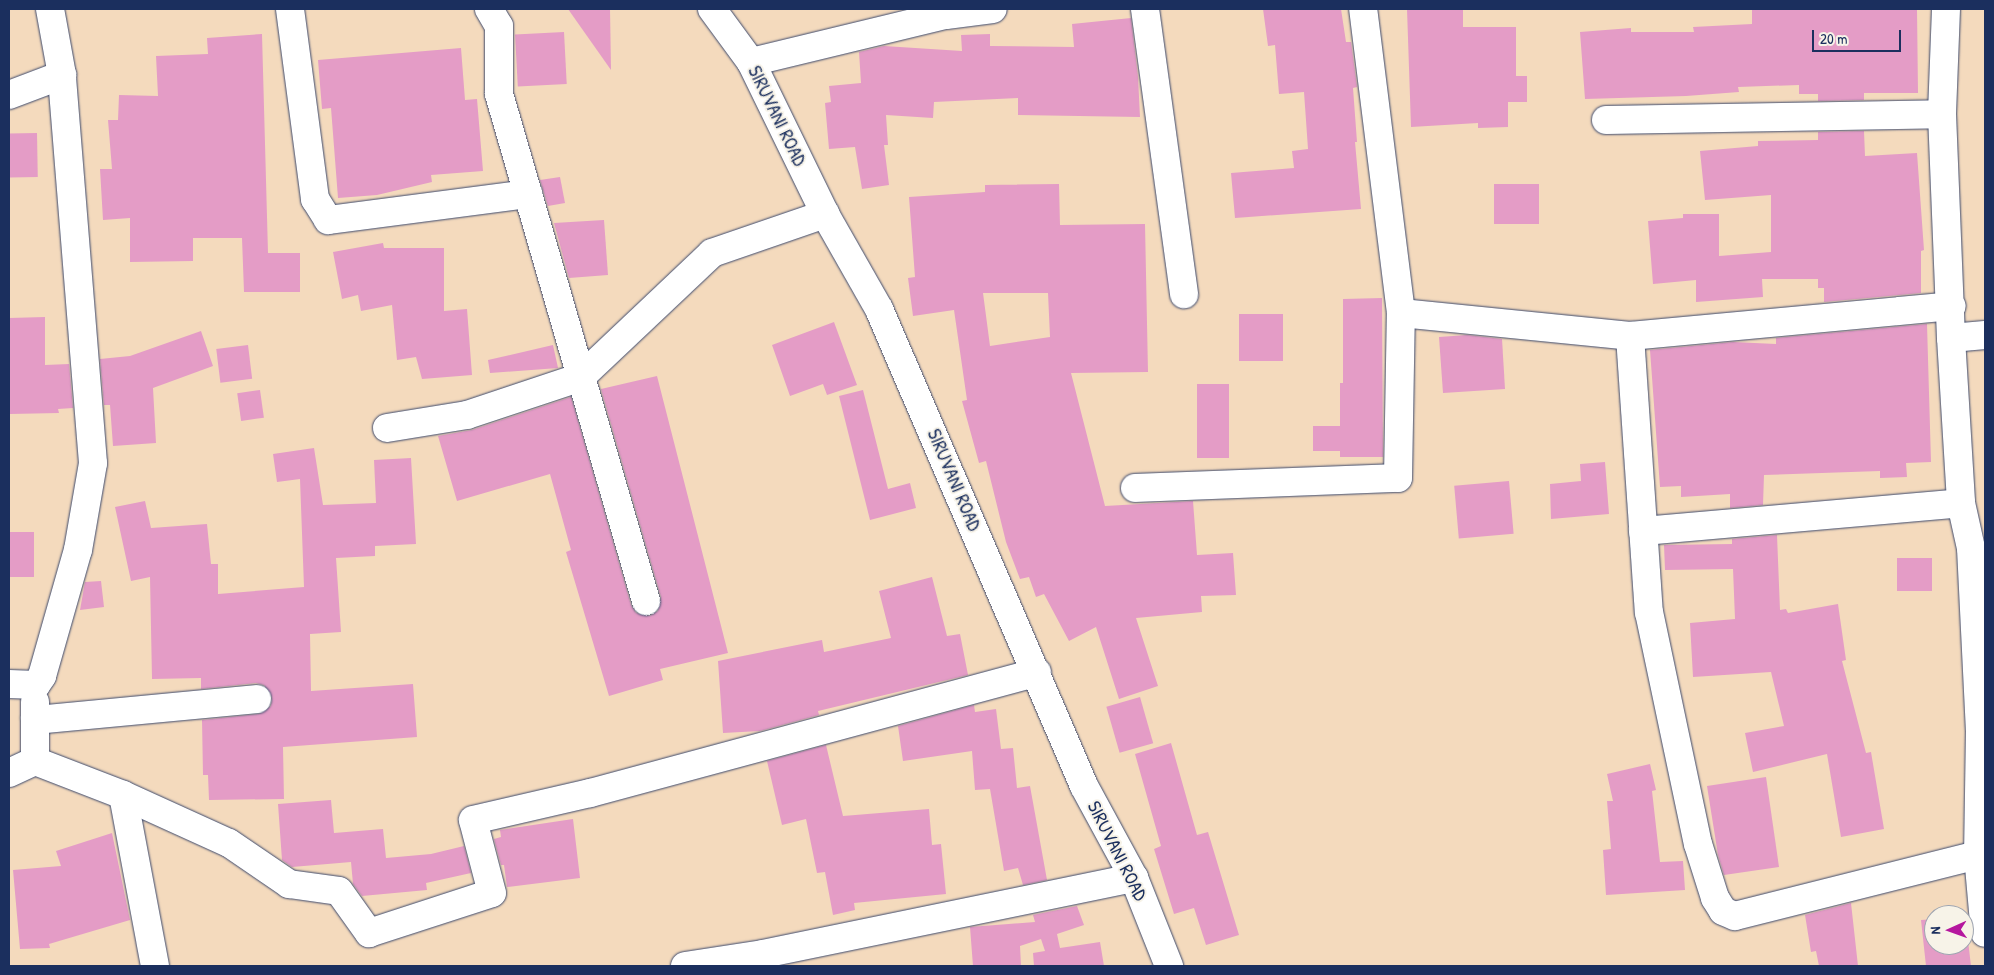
<!DOCTYPE html>
<style>
body{margin:0}
#map{position:relative;width:1994px;height:975px;overflow:hidden;background:#f4dabd;font-family:"Patrick Hand",sans-serif}
div>[style]{position:absolute}
[style*='--x']{left:calc(var(--x)*1px);top:calc(var(--y)*1px);width:calc(var(--w)*1px);rotate:calc(var(--a)*1deg)}
.building>*{inset:0;background:#e49cc6;transform-origin:0 0}
.roads{filter:drop-shadow(0 0 1px #3c496c) drop-shadow(0 0 1px #3c496c)}
.minor>*{height:28px;margin:-14px;padding:0 14px;transform-origin:14px;border-radius:14px;background:#fff}
span{translate:-50% -50%;white-space:nowrap;text-align:center;line-height:1.15;-webkit-text-stroke:4px #f7f3e8;paint-order:stroke}
.street-label{font-size:19px;color:#1b2f5e}
.frame{position:absolute;inset:0;border:10px solid #1b2f5e;pointer-events:none}
.north{position:absolute;left:1924px;top:905px;width:50px;height:50px;box-sizing:border-box;background:#f7f3e8;border:1px solid #9fa5b1;border-radius:50%;rotate:268deg;font-size:14px;font-weight:700;line-height:20px;text-align:center;color:#1b2f5e}
.north::after{content:'';display:block;margin:auto;width:18px;height:22px;background:#b5179e;clip-path:polygon(50% 0,100% 100%,50% 72%,0 100%)}
.scale{position:absolute;left:1812px;top:30px;width:89px;height:22px;box-sizing:border-box;border:2px solid #1b2f5e;border-top:0;padding-left:6px;font-size:15px;line-height:18px;white-space:nowrap;color:#1b2f5e;-webkit-text-stroke:4px #f7f3e8;paint-order:stroke}
</style>
<div id="map">
<div class="building">
<div style="clip-path:polygon(568px 9px,610px 9px,611px 70px)"></div>
<div style="clip-path:polygon(1263px 9px,1341px 9px,1346px 42px,1351px 42px,1357px 87px,1353px 88px,1357px 142px,1355px 142px,1361px 209px,1235px 218px,1231px 173px,1294px 168px,1292px 151px,1308px 149px,1304px 92px,1279px 94px,1275px 45px,1268px 46px)"></div>
<div style="clip-path:polygon(1407px 9px,1463px 9px,1463px 27px,1516px 27px,1516px 76px,1527px 76px,1527px 102px,1508px 102px,1508px 127px,1478px 128px,1478px 123px,1411px 127px)"></div>
<div style="clip-path:polygon(1752px 9px,1917px 9px,1918px 93px,1864px 93px,1864px 100px,1818px 101px,1818px 94px,1799px 94px,1799px 85px,1738px 87px,1739px 92px,1686px 96px,1585px 99px,1580px 32px,1631px 28px,1631px 32px,1694px 32px,1693px 27px,1752px 24px)"></div>
<div style="clip-path:polygon(1131px 18px,1138px 77px,1140px 117px,1018px 115px,1018px 98px,934px 102px,933px 118px,886px 115px,888px 145px,884px 145px,889px 185px,862px 189px,855px 147px,829px 149px,825px 103px,831px 102px,829px 86px,861px 83px,859px 52px,884px 46px,962px 51px,961px 35px,990px 34px,990px 46px,1074px 47px,1072px 24px)"></div>
<div style="left:564px;top:32px;width:52px;height:49px;rotate:87deg"></div>
<div style="clip-path:polygon(262px 34px,268px 253px,300px 253px,300px 292px,244px 292px,242px 238px,193px 238px,193px 261px,130px 262px,130px 218px,103px 220px,100px 169px,112px 169px,108px 120px,118px 120px,119px 95px,158px 96px,156px 56px,208px 54px,207px 38px)"></div>
<div style="clip-path:polygon(461px 48px,465px 100px,477px 99px,483px 171px,431px 175px,432px 182px,377px 195px,338px 198px,331px 108px,322px 109px,318px 60px)"></div>
<div style="clip-path:polygon(1864px 131px,1865px 156px,1917px 153px,1924px 250px,1921px 251px,1921px 293px,1824px 302px,1824px 288px,1818px 288px,1818px 279px,1762px 279px,1763px 297px,1696px 302px,1696px 280px,1653px 284px,1648px 221px,1683px 218px,1683px 214px,1719px 214px,1719px 256px,1771px 252px,1771px 195px,1705px 200px,1700px 151px,1758px 146px,1758px 141px,1818px 140px,1818px 132px)"></div>
<div style="left:37px;top:133px;width:44px;height:28px;rotate:89deg"></div>
<div style="clip-path:polygon(560px 177px,565px 203px,548px 206px,540px 180px)"></div>
<div style="clip-path:polygon(evenodd,1059px 184px,1060px 225px,1145px 224px,1148px 372px,1071px 373px,1105px 506px,1193px 501px,1197px 555px,1233px 553px,1236px 595px,1201px 596px,1202px 612px,1136px 618px,1158px 686px,1119px 699px,1096px 627px,1069px 641px,1044px 594px,1036px 597px,1029px 577px,1020px 579px,1006px 542px,986px 461px,979px 463px,962px 401px,967px 400px,954px 310px,913px 316px,908px 278px,915px 277px,909px 197px,985px 192px,985px 185px,1059px 184px,983px 293px,1048px 293px,1050px 337px,990px 346px,983px 293px)"></div>
<div style="left:1494px;top:184px;width:45px;height:40px"></div>
<div style="clip-path:polygon(604px 220px,608px 275px,569px 278px,554px 223px)"></div>
<div style="clip-path:polygon(383px 243px,384px 248px,444px 248px,444px 311px,467px 309px,472px 375px,422px 379px,416px 357px,397px 360px,392px 305px,361px 311px,358px 295px,342px 299px,333px 252px)"></div>
<div style="clip-path:polygon(1382px 298px,1383px 457px,1340px 457px,1340px 451px,1313px 451px,1313px 426px,1340px 426px,1340px 383px,1343px 383px,1343px 299px)"></div>
<div style="left:1283px;top:314px;width:47px;height:44px;rotate:90deg"></div>
<div style="clip-path:polygon(45px 317px,45px 365px,69px 364px,73px 408px,58px 409px,59px 413px,10px 414px,9px 318px)"></div>
<div style="clip-path:polygon(834px 322px,857px 385px,827px 395px,823px 384px,790px 396px,772px 345px)"></div>
<div style="clip-path:polygon(1927px 324px,1931px 462px,1906px 463px,1907px 477px,1880px 478px,1880px 471px,1764px 475px,1763px 505px,1730px 508px,1730px 494px,1681px 497px,1681px 486px,1660px 487px,1650px 350px,1733px 342px,1776px 344px,1776px 338px)"></div>
<div style="clip-path:polygon(201px 331px,213px 366px,153px 388px,156px 443px,113px 446px,110px 405px,104px 405px,100px 359px,130px 356px)"></div>
<div style="clip-path:polygon(1467px 335px,1502px 339px,1505px 389px,1443px 393px,1439px 337px)"></div>
<div style="left:248px;top:345px;width:34px;height:32px;rotate:83deg"></div>
<div style="clip-path:polygon(553px 345px,558px 368px,490px 373px,488px 360px)"></div>
<div style="clip-path:polygon(657px 376px,728px 653px,660px 669px,663px 680px,609px 696px,566px 552px,571px 550px,550px 474px,457px 501px,438px 436px,472px 430px,571px 397px,631px 605px,636px 613px,650px 616px,658px 611px,661px 597px,601px 389px)"></div>
<div style="left:1197px;top:384px;width:32px;height:74px"></div>
<div style="left:260px;top:390px;width:28px;height:23px;rotate:82deg"></div>
<div style="clip-path:polygon(863px 390px,888px 489px,910px 483px,916px 508px,870px 520px,839px 396px)"></div>
<div style="clip-path:polygon(314px 448px,323px 505px,376px 503px,374px 460px,411px 458px,416px 544px,375px 546px,375px 556px,336px 558px,341px 632px,310px 634px,311px 691px,413px 684px,417px 737px,283px 747px,284px 799px,209px 800px,208px 775px,203px 775px,202px 720px,259px 714px,271px 706px,272px 697px,264px 685px,256px 683px,201px 689px,201px 678px,152px 679px,150px 577px,131px 581px,115px 507px,145px 501px,151px 528px,207px 524px,211px 564px,218px 564px,218px 594px,304px 587px,300px 479px,277px 482px,273px 454px)"></div>
<div style="clip-path:polygon(1605px 462px,1609px 514px,1551px 519px,1550px 484px,1581px 481px,1580px 464px)"></div>
<div style="left:1509px;top:481px;width:53px;height:55px;rotate:85deg"></div>
<div style="left:9px;top:532px;width:25px;height:45px"></div>
<div style="clip-path:polygon(1777px 535px,1780px 610px,1786px 609px,1788px 613px,1838px 604px,1846px 660px,1842px 661px,1866px 753px,1871px 752px,1884px 829px,1841px 837px,1827px 754px,1753px 772px,1745px 733px,1784px 726px,1771px 672px,1693px 677px,1690px 623px,1735px 619px,1733px 569px,1665px 570px,1664px 545px,1732px 544px,1732px 539px)"></div>
<div style="left:1897px;top:558px;width:35px;height:33px"></div>
<div style="clip-path:polygon(932px 577px,947px 636px,960px 634px,968px 675px,818px 711px,819px 715px,760px 731px,723px 733px,718px 661px,822px 640px,824px 652px,891px 638px,879px 591px)"></div>
<div style="clip-path:polygon(101px 581px,104px 607px,80px 610px,85px 582px)"></div>
<div style="left:1140px;top:697px;width:48px;height:35px;rotate:74deg"></div>
<div style="clip-path:polygon(974px 705px,975px 712px,996px 709px,1001px 749px,1013px 748px,1017px 788px,1030px 786px,1047px 880px,1023px 885px,1018px 868px,1004px 871px,990px 789px,975px 790px,972px 751px,903px 761px,898px 726px)"></div>
<div style="clip-path:polygon(1171px 743px,1197px 835px,1208px 832px,1239px 935px,1206px 945px,1194px 908px,1174px 914px,1154px 849px,1161px 846px,1135px 754px)"></div>
<div style="clip-path:polygon(826px 745px,843px 816px,929px 809px,932px 845px,941px 844px,946px 894px,854px 903px,855px 910px,833px 915px,825px 872px,817px 873px,806px 819px,782px 825px,767px 761px)"></div>
<div style="clip-path:polygon(1650px 764px,1656px 790px,1652px 791px,1660px 862px,1683px 861px,1685px 890px,1606px 895px,1603px 850px,1611px 849px,1607px 801px,1613px 801px,1607px 774px)"></div>
<div style="clip-path:polygon(1766px 777px,1779px 867px,1724px 875px,1718px 855px,1707px 786px)"></div>
<div style="clip-path:polygon(331px 800px,334px 833px,383px 829px,386px 858px,431px 854px,464px 846px,471px 873px,426px 883px,427px 890px,362px 896px,353px 884px,351px 862px,292px 867px,282px 860px,278px 804px)"></div>
<div style="clip-path:polygon(573px 819px,580px 878px,507px 887px,504px 865px,501px 865px,494px 839px,501px 837px,500px 830px)"></div>
<div style="clip-path:polygon(112px 833px,130px 920px,49px 944px,50px 948px,20px 949px,13px 870px,61px 866px,56px 851px)"></div>
<div style="clip-path:polygon(1851px 903px,1858px 966px,1819px 966px,1816px 951px,1811px 952px,1805px 915px)"></div>
<div style="clip-path:polygon(1077px 906px,1084px 925px,1057px 934px,1060px 948px,1100px 942px,1104px 966px,1034px 966px,1033px 953px,1045px 951px,1041px 939px,1020px 946px,1021px 966px,973px 966px,970px 927px,1035px 922px,1033px 915px)"></div>
<div style="clip-path:polygon(1965px 915px,1971px 966px,1926px 966px,1921px 920px,1934px 919px,1934px 945px,1964px 945px)"></div>
</div>
<div class="roads">
<div class="minor">
<div style="--x:290;--y:9;--w:192;--a:82.5"></div>
<div style="--x:315;--y:199;--w:25;--a:58"></div>
<div style="--x:328;--y:220;--w:202;--a:-7.4"></div>
<div style="--x:489;--y:9;--w:20;--a:60"></div>
<div style="--x:499;--y:26;--w:68;--a:90"></div>
<div style="--x:499;--y:94;--w:528;--a:73.83"></div>
<div style="--x:712;--y:9;--w:66;--a:53.7"></div>
<div style="--x:751;--y:62;--w:169;--a:64"></div>
<div style="--x:825;--y:214;--w:109;--a:60.4"></div>
<div style="--x:879;--y:309;--w:519;--a:66.74"></div>
<div style="--x:1084;--y:786;--w:105;--a:61.5"></div>
<div style="--x:1134;--y:878;--w:95;--a:68.3"></div>
<div style="--x:1145;--y:9;--w:288;--a:82.2"></div>
<div style="--x:1946;--y:9;--w:105;--a:92.2"></div>
<div style="--x:1942;--y:114;--w:224;--a:87.7"></div>
<div style="--x:1951;--y:338;--w:165;--a:86.5"></div>
<div style="--x:1961;--y:503;--w:46;--a:77.5"></div>
<div style="--x:1971;--y:548;--w:182;--a:87.2"></div>
<div style="--x:1980;--y:730;--w:125;--a:90.9"></div>
<div style="--x:1978;--y:855;--w:78;--a:84.9"></div>
<div style="--x:751;--y:62;--w:201;--a:-13.6"></div>
<div style="--x:946;--y:15;--w:47;--a:-7.3"></div>
<div style="--x:9;--y:95;--w:57;--a:-20.7"></div>
<div style="--x:1606;--y:120;--w:336;--a:-1"></div>
<div style="--x:1401;--y:313;--w:230;--a:5.7"></div>
<div style="--x:1630;--y:336;--w:323;--a:-5.3"></div>
<div style="--x:1630;--y:336;--w:277;--a:86.1"></div>
<div style="--x:1649;--y:612;--w:237;--a:78.1"></div>
<div style="--x:1698;--y:844;--w:57;--a:72.5"></div>
<div style="--x:1715;--y:898;--w:15;--a:58"></div>
<div style="--x:1723;--y:911;--w:13;--a:23"></div>
<div style="--x:1735;--y:916;--w:251;--a:-14.1"></div>
<div style="--x:1951;--y:338;--w:34;--a:-5"></div>
<div style="--x:387;--y:428;--w:81;--a:-9.2"></div>
<div style="--x:467;--y:415;--w:120;--a:-18.4"></div>
<div style="--x:581;--y:377;--w:180;--a:-43.4"></div>
<div style="--x:712;--y:253;--w:120;--a:-19"></div>
<div style="--x:1135;--y:488;--w:263;--a:-2.2"></div>
<div style="--x:1398;--y:478;--w:165;--a:-89"></div>
<div style="--x:1401;--y:313;--w:306;--a:-97.1"></div>
<div style="--x:1643;--y:531;--w:319;--a:-5"></div>
<div style="--x:9;--y:684;--w:27;--a:2"></div>
<div style="--x:36;--y:685;--w:11;--a:-56"></div>
<div style="--x:42;--y:676;--w:131;--a:-74.1"></div>
<div style="--x:78;--y:550;--w:88;--a:-80.2"></div>
<div style="--x:93;--y:463;--w:389;--a:-94.6"></div>
<div style="--x:62;--y:75;--w:67;--a:-100.3"></div>
<div style="--x:35;--y:720;--w:223;--a:-5.4"></div>
<div style="--x:35;--y:761;--w:94;--a:21.1"></div>
<div style="--x:123;--y:795;--w:116;--a:24.4"></div>
<div style="--x:229;--y:843;--w:73;--a:34.3"></div>
<div style="--x:289;--y:884;--w:50;--a:8"></div>
<div style="--x:339;--y:891;--w:52;--a:54.5"></div>
<div style="--x:369;--y:933;--w:129;--a:-18"></div>
<div style="--x:492;--y:893;--w:75;--a:-104.6"></div>
<div style="--x:473;--y:820;--w:120;--a:-13"></div>
<div style="--x:590;--y:793;--w:463;--a:-15.1"></div>
<div style="--x:9;--y:773;--w:29;--a:-25"></div>
<div style="--x:35;--y:761;--w:59;--a:-90"></div>
<div style="--x:123;--y:795;--w:174;--a:79.4"></div>
<div style="--x:685;--y:966;--w:79;--a:-8.7"></div>
<div style="--x:763;--y:954;--w:379;--a:-11.6"></div>
</div>
</div>
<div class="street-label">
<span style="left:777px;top:116px;rotate:64deg">SIRUVANI ROAD</span>
<span style="left:954px;top:480px;rotate:67deg">SIRUVANI ROAD</span>
<span style="left:1117px;top:851px;rotate:63deg">SIRUVANI ROAD</span>
</div>
<div class="frame"></div>
<div class="north">N</div>
<div class="scale">20 m</div>
</div>
